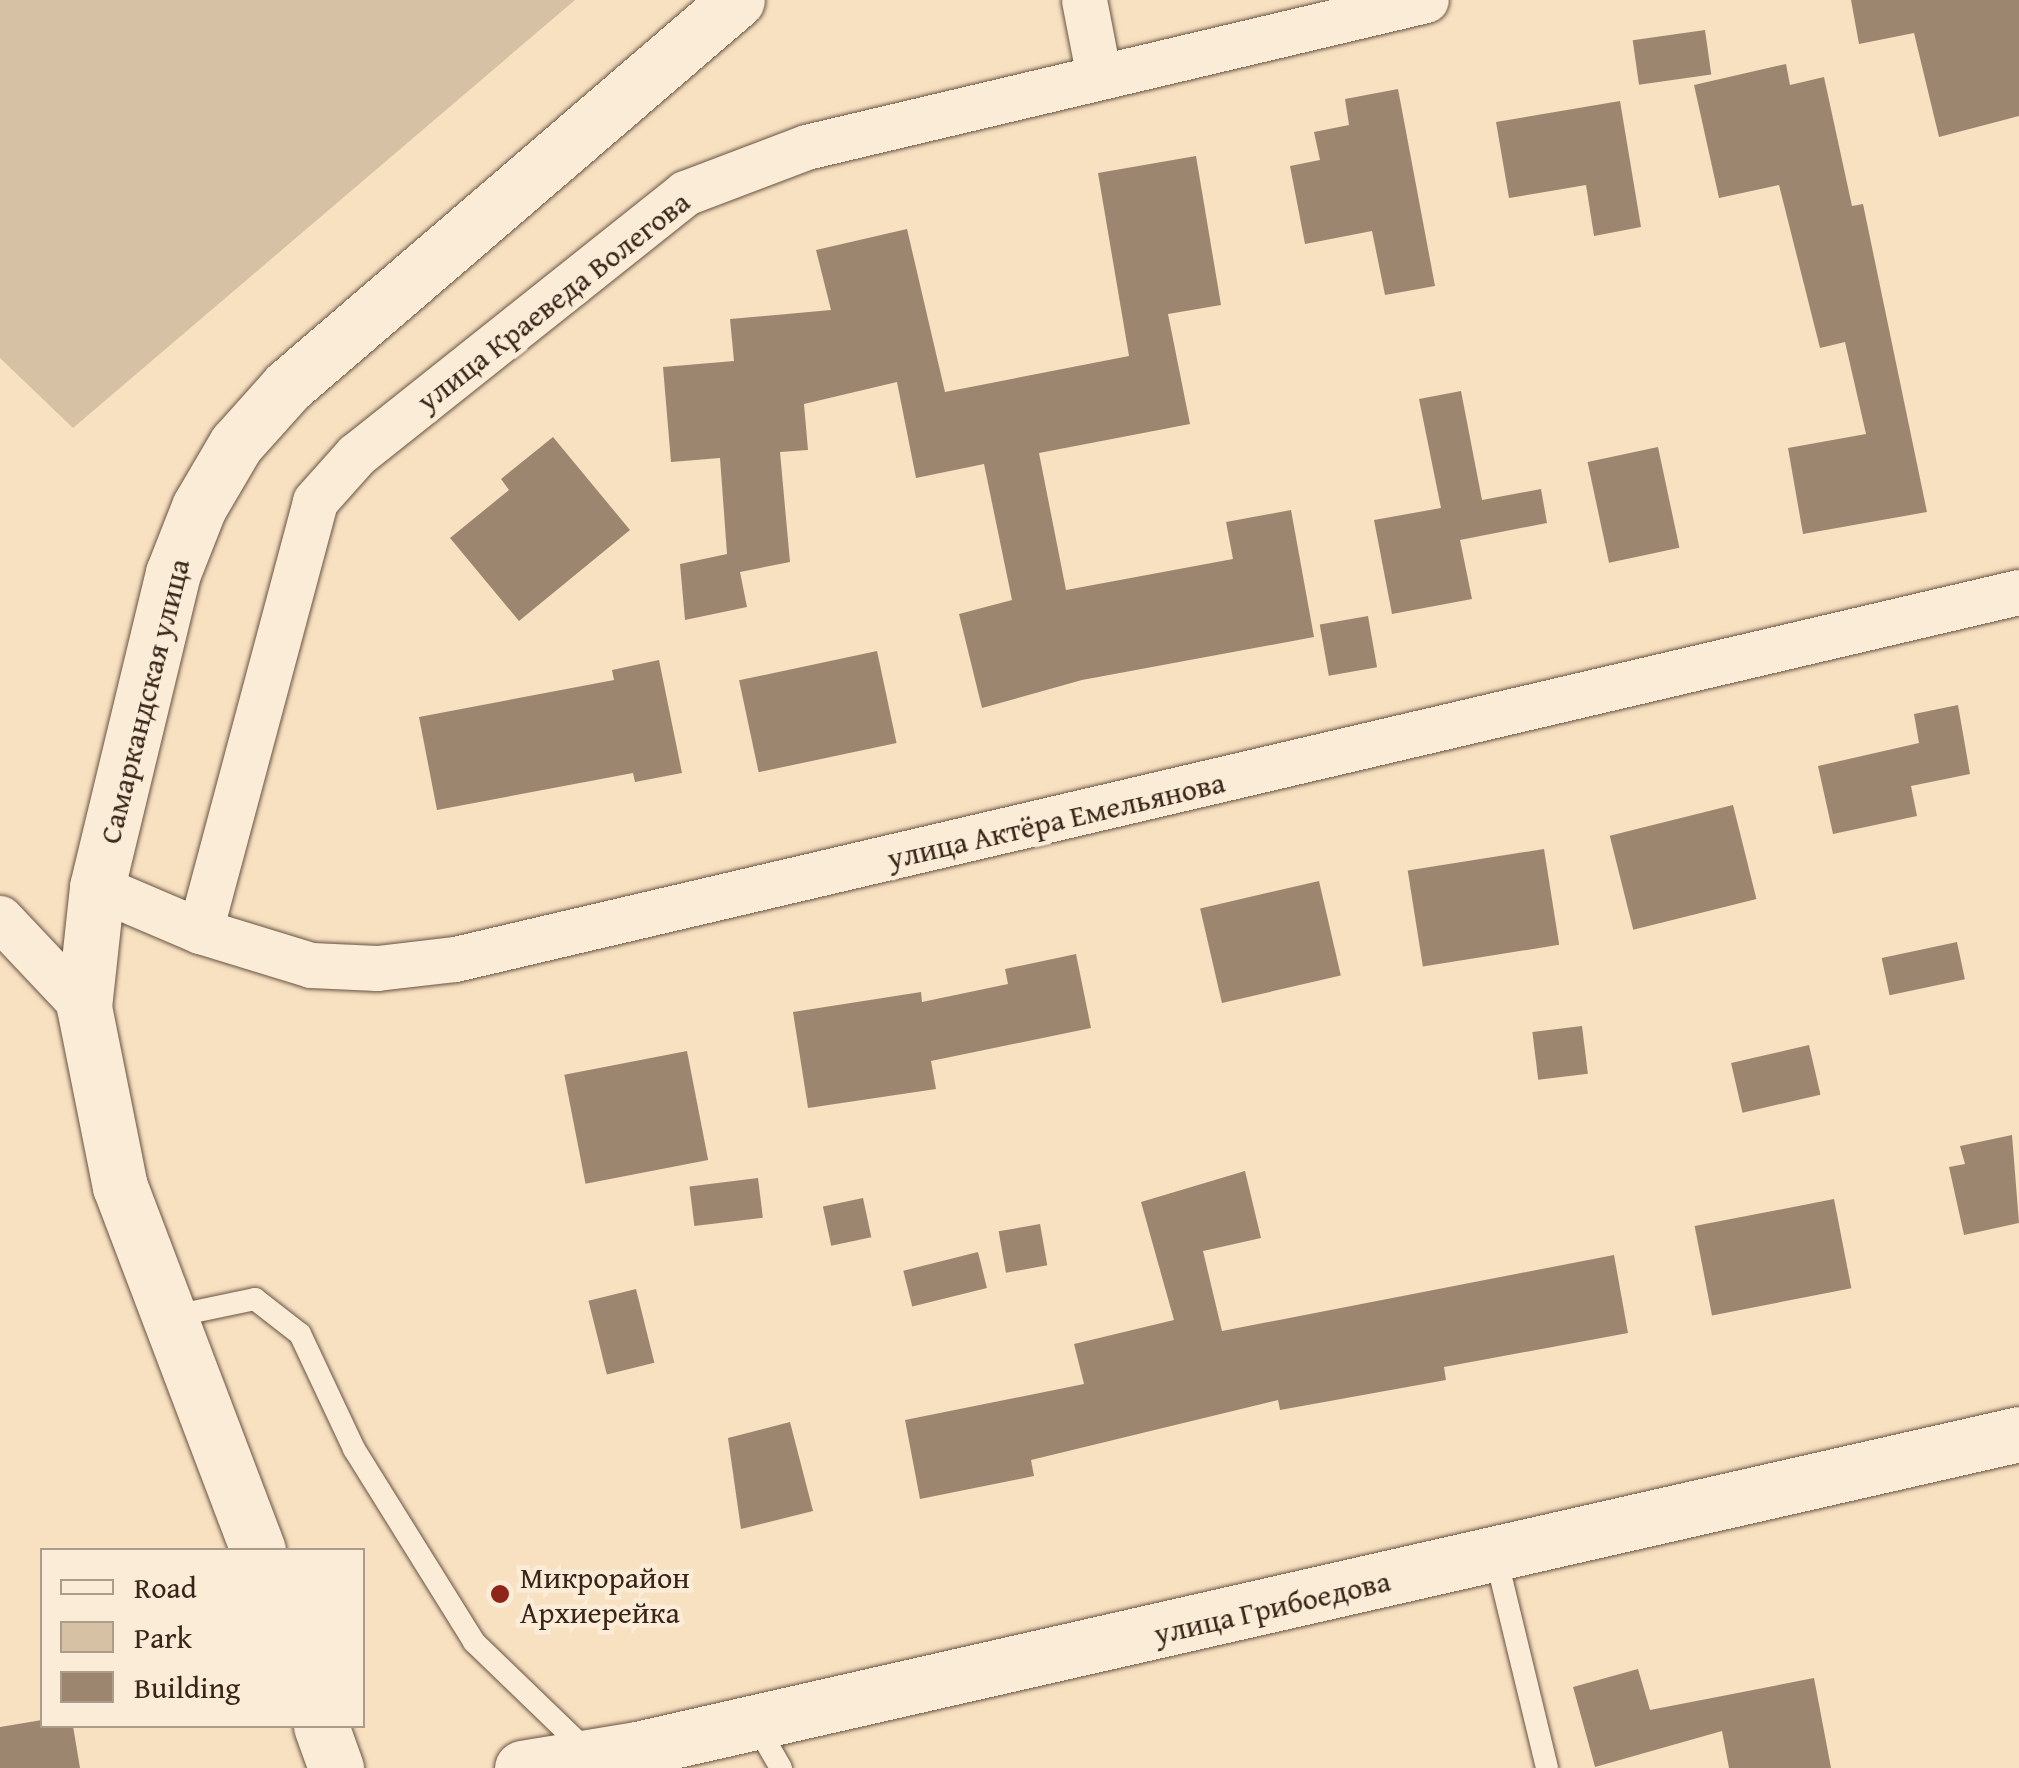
<!DOCTYPE html>
<meta charset="utf-8">
<style>
body{margin:0}
#map{position:relative;width:2019px;height:1768px;overflow:hidden;background:#f8e1c1;font-family:"Gentium Book Plus",serif}
div>[style]{position:absolute}
[style*='--x']{left:calc(var(--x)*1px);top:calc(var(--y)*1px);width:calc(var(--w)*1px);rotate:calc(var(--a)*1deg)}
.green>*{inset:0;background:#d7c1a4}
.building>*{inset:0;background:#9c8670;transform-origin:0 0}
.roads{filter:drop-shadow(0 0 2px #685342) drop-shadow(0 0 2px #685342)}
.service>*{height:22px;margin:-11px;padding:0 11px;transform-origin:11px;border-radius:11px;background:#faecd7}
.minor>*{height:45px;margin:-22.5px;padding:0 22.5px;transform-origin:22.5px;border-radius:22.5px;background:#faecd7}
.tertiary>*{height:55px;margin:-27.5px;padding:0 27.5px;transform-origin:27.5px;border-radius:27.5px;background:#faecd7}
.dots>*{width:28px;height:28px;translate:-50% -50%;box-sizing:border-box;border:5px solid #faecd7;border-radius:50%}
span{translate:-50% -50%;white-space:nowrap;text-align:center;line-height:1.15;-webkit-text-stroke:9px #faecd7;paint-order:stroke}
.street-label{font-size:30px;color:#382418}
.poi-label{font-size:30px;color:#382418}
.left{translate:0 -50%;text-align:left}
.legend{position:absolute;left:40px;top:1548px;width:325px;height:180px;box-sizing:border-box;background:#faecd7;border:2px solid #ac9c8b;margin:0;padding:12px 18px;list-style:none;font-size:30px;color:#382418}
.legend li{display:flex;align-items:center;gap:20px;height:50px}
.legend b{width:50px;border:2px solid #ac9c8b}
</style>
<div id="map">
<div class="green">
<div style="clip-path:polygon(0 0,575px 0,73px 428px,0 358px)"></div>
</div>
<div class="building">
<div style="clip-path:polygon(1851px 0,2019px 0,2019px 116px,1939px 137px,1914px 33px,1859px 44px)"></div>
<div style="left:1705px;top:30px;width:45px;height:73px;rotate:82deg"></div>
<div style="clip-path:polygon(1786px 64px,1790px 85px,1824px 77px,1852px 206px,1863px 204px,1927px 512px,1803px 534px,1788px 448px,1866px 434px,1845px 342px,1820px 348px,1779px 185px,1719px 198px,1694px 85px)"></div>
<div style="clip-path:polygon(1398px 89px,1435px 286px,1385px 295px,1372px 231px,1305px 244px,1290px 166px,1320px 160px,1314px 132px,1349px 125px,1345px 99px)"></div>
<div style="clip-path:polygon(1620px 101px,1641px 227px,1594px 236px,1586px 185px,1509px 198px,1496px 122px)"></div>
<div style="clip-path:polygon(1196px 156px,1221px 305px,1168px 314px,1190px 424px,1039px 453px,1066px 590px,1233px 559px,1226px 522px,1291px 510px,1314px 637px,1082px 680px,982px 708px,959px 614px,1012px 600px,984px 464px,916px 478px,897px 382px,804px 404px,808px 450px,780px 452px,790px 562px,740px 572px,747px 607px,685px 620px,680px 564px,727px 554px,720px 458px,671px 462px,663px 367px,734px 361px,730px 319px,831px 310px,816px 250px,907px 229px,945px 392px,1129px 356px,1098px 173px)"></div>
<div style="clip-path:polygon(1461px 391px,1482px 500px,1541px 489px,1547px 523px,1460px 540px,1472px 599px,1392px 614px,1374px 520px,1441px 508px,1419px 399px)"></div>
<div style="clip-path:polygon(553px 437px,630px 530px,519px 621px,450px 538px,509px 490px,501px 479px)"></div>
<div style="left:1658px;top:447px;width:103px;height:72px;rotate:78deg"></div>
<div style="left:1368px;top:616px;width:52px;height:49px;rotate:80deg"></div>
<div style="left:877px;top:651px;width:94px;height:141px;rotate:78deg"></div>
<div style="clip-path:polygon(659px 660px,682px 773px,635px 782px,633px 773px,437px 810px,419px 717px,614px 680px,612px 670px)"></div>
<div style="clip-path:polygon(1958px 705px,1970px 774px,1911px 786px,1917px 816px,1833px 834px,1818px 766px,1919px 743px,1914px 714px)"></div>
<div style="left:1733px;top:805px;width:97px;height:127px;rotate:76deg"></div>
<div style="left:1544px;top:849px;width:97px;height:138px;rotate:81deg"></div>
<div style="left:1319px;top:881px;width:97px;height:122px;rotate:77deg"></div>
<div style="left:1957px;top:942px;width:38px;height:77px;rotate:78deg"></div>
<div style="clip-path:polygon(1076px 954px,1091px 1028px,931px 1061px,936px 1089px,808px 1108px,793px 1012px,921px 992px,922px 1002px,1008px 984px,1005px 969px)"></div>
<div style="left:1582px;top:1026px;width:48px;height:50px;rotate:83deg"></div>
<div style="left:1809px;top:1045px;width:51px;height:80px;rotate:77deg"></div>
<div style="left:687px;top:1051px;width:111px;height:125px;rotate:79deg"></div>
<div style="clip-path:polygon(2012px 1135px,2019px 1223px,1964px 1235px,1949px 1167px,1965px 1164px,1960px 1146px)"></div>
<div style="clip-path:polygon(1245px 1171px,1261px 1238px,1203px 1251px,1222px 1331px,1614px 1255px,1628px 1333px,1444px 1367px,1446px 1380px,1280px 1410px,1278px 1400px,1031px 1460px,1034px 1476px,920px 1499px,905px 1420px,1084px 1384px,1074px 1344px,1174px 1320px,1141px 1202px)"></div>
<div style="left:758px;top:1178px;width:40px;height:69px;rotate:83deg"></div>
<div style="left:863px;top:1198px;width:40px;height:41px;rotate:78deg"></div>
<div style="left:1834px;top:1199px;width:91px;height:142px;rotate:79deg"></div>
<div style="left:1040px;top:1224px;width:42px;height:42px;rotate:80deg"></div>
<div style="left:978px;top:1252px;width:37px;height:77px;rotate:76deg"></div>
<div style="left:636px;top:1289px;width:76px;height:49px;rotate:76deg"></div>
<div style="clip-path:polygon(790px 1422px,813px 1511px,741px 1529px,728px 1438px)"></div>
<div style="clip-path:polygon(1638px 1669px,1650px 1710px,1814px 1678px,1831px 1768px,1729px 1768px,1722px 1731px,1595px 1767px,1573px 1687px)"></div>
<div style="clip-path:polygon(42px 1720px,42px 1726px,73px 1726px,80px 1768px,0 1768px,0 1727px)"></div>
</div>
<div class="roads">
<div class="service">
<div style="--x:169;--y:1317;--w:88;--a:-11.8"></div>
<div style="--x:255;--y:1299;--w:57;--a:37.9"></div>
<div style="--x:300;--y:1334;--w:127;--a:64.8"></div>
<div style="--x:354;--y:1449;--w:227;--a:58.1"></div>
<div style="--x:474;--y:1642;--w:157;--a:44"></div>
<div style="--x:1496;--y:1557;--w:217;--a:76.4"></div>
<div style="--x:755;--y:1723;--w:52;--a:60"></div>
</div>
<div class="minor">
<div style="--x:1084;--y:0;--w:78;--a:79"></div>
<div style="--x:97;--y:887;--w:112;--a:23.1"></div>
<div style="--x:200;--y:931;--w:116;--a:17"></div>
<div style="--x:311;--y:965;--w:66;--a:2.6"></div>
<div style="--x:377;--y:968;--w:79;--a:-6.6"></div>
<div style="--x:455;--y:959;--w:1606;--a:-13.21"></div>
<div style="--x:0;--y:918;--w:122;--a:46.7"></div>
<div style="--x:200;--y:931;--w:445;--a:-75"></div>
<div style="--x:315;--y:501;--w:62;--a:-48.3"></div>
<div style="--x:356;--y:455;--w:421;--a:-38.5"></div>
<div style="--x:685;--y:193;--w:129;--a:-20.8"></div>
<div style="--x:806;--y:147;--w:637;--a:-13.34"></div>
</div>
<div class="tertiary">
<div style="--x:258;--y:1550;--w:388;--a:-110.8"></div>
<div style="--x:120;--y:1187;--w:184;--a:-101.3"></div>
<div style="--x:84;--y:1007;--w:121;--a:-83.8"></div>
<div style="--x:97;--y:887;--w:323;--a:-76.4"></div>
<div style="--x:173;--y:573;--w:71;--a:-68.5"></div>
<div style="--x:199;--y:507;--w:73;--a:-59.6"></div>
<div style="--x:236;--y:444;--w:78;--a:-48.1"></div>
<div style="--x:288;--y:386;--w:592;--a:-40.69"></div>
<div style="--x:321;--y:1726;--w:45;--a:70.3"></div>
<div style="--x:522;--y:1768;--w:117;--a:-9.4"></div>
<div style="--x:637;--y:1749;--w:1417;--a:-12.84"></div>
</div>
</div>
<div class="dots">
<div style="left:500px;top:1594px;background:#8f2418"></div>
</div>
<div class="street-label">
<span style="left:553px;top:301px;rotate:-38deg">улица Краеведа Волегова</span>
<span style="left:144px;top:701px;rotate:-76deg">Самаркандская улица</span>
<span style="left:1056px;top:820px;rotate:-13deg">улица Актёра Емельянова</span>
<span style="left:1272px;top:1607px;rotate:-13deg">улица Грибоедова</span>
</div>
<div class="poi-label">
<span class="left" style="left:520px;top:1594px">Микрорайон<br>Архиерейка</span>
</div>
<ul class="legend">
<li><b style="height:12px;background:#faecd7"></b>Road</li>
<li><b style="height:28px;background:#d7c1a4"></b>Park</li>
<li><b style="height:28px;background:#9c8670"></b>Building</li>
</ul>
</div>
